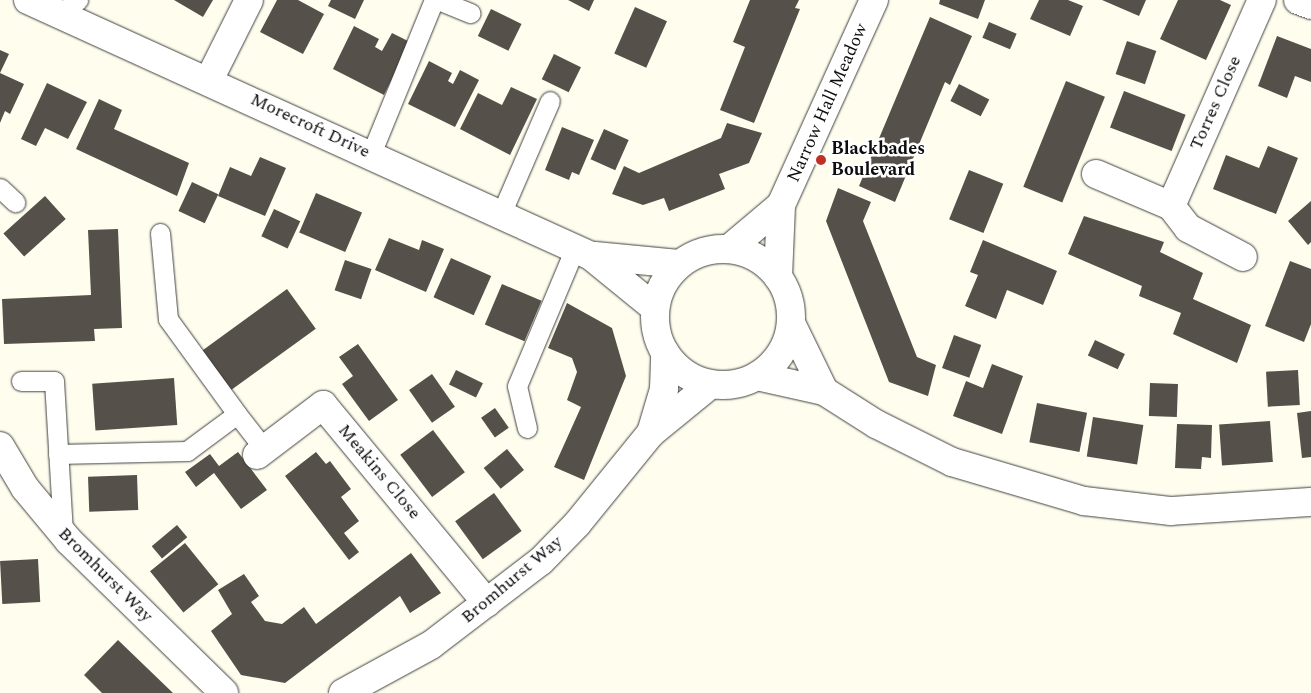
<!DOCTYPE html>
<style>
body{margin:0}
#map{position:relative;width:1311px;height:693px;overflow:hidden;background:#fffeee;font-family:Spectral,serif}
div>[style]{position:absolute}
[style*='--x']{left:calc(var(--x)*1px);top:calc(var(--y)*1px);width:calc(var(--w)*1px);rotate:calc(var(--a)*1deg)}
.building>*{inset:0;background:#56504a;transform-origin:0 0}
.roads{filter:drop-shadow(0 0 1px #404040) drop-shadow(0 0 1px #404040)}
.service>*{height:19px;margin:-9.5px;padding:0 9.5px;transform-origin:9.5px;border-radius:9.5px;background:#fff}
.minor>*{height:28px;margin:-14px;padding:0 14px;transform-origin:14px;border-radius:14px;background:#fff}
.minor>.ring{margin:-14px;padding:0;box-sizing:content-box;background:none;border:28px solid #fff;border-radius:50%}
.dots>*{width:14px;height:14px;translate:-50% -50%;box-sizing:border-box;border:2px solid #fff;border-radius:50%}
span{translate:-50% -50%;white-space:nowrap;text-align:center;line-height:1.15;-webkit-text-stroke:5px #fff;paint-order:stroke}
.street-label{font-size:18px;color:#0d0d0d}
.poi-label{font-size:18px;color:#0d0d0d;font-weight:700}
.left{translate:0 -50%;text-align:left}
</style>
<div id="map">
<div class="building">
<div style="clip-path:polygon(174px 0,213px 0,203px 17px)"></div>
<div style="clip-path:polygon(277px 0,298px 0,324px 14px,303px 54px,260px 32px)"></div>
<div style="clip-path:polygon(331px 0,364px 0,355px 19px,328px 6px)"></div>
<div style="clip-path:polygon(568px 0,594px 0,589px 11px)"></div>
<div style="clip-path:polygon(750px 0,799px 0,795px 8px,800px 9px,754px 123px,720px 110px,745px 47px,733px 42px)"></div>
<div style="clip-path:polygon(940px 0,985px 0,978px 19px,939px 4px)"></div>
<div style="clip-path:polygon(1039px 0,1068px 0,1083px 6px,1070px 36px,1030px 19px)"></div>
<div style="clip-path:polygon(1102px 0,1146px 0,1139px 16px)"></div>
<div style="clip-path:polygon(1178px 0,1220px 0,1231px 5px,1206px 60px,1160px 39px)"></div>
<div style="left:635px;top:7px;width:35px;height:51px;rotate:24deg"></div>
<div style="left:491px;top:9px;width:34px;height:30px;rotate:26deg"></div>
<div style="clip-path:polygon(930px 17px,972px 36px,950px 85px,945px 82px,895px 202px,859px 186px)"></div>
<div style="left:989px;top:22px;width:30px;height:17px;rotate:23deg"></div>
<div style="clip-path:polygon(354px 26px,379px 39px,375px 47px,382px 51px,392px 33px,410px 42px,384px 95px,333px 69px)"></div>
<div style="clip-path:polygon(1277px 36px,1311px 49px,1311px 82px,1295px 76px,1287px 98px,1258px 86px)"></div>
<div style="left:1127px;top:41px;width:31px;height:35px;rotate:19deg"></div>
<div style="clip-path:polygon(0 50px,9px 54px,0 73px,24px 84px,10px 114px,5px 111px,0 123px)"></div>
<div style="left:554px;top:54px;width:30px;height:28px;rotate:26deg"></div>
<div style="clip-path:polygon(429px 61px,452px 73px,448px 81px,453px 84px,460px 70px,479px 80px,455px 127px,408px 104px)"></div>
<div style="left:1066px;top:81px;width:42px;height:114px;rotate:22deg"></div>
<div style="clip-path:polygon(47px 83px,87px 102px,68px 139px,45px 128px,36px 146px,21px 139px)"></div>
<div style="left:959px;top:84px;width:34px;height:19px;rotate:27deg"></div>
<div style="clip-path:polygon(511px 87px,537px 99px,510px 155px,460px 129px,478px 93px,502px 105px)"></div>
<div style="left:1124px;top:91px;width:66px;height:39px;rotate:21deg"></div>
<div style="clip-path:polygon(99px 99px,122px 110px,114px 129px,189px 163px,177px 196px,76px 149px)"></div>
<div style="clip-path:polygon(727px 123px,762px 133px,749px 163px,719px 174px,725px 189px,669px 211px,664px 198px,643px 205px,612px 194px,624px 166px,639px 173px,721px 138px)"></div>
<div style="clip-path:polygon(562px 127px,594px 140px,579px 175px,572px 172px,569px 180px,545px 170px)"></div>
<div style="left:604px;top:129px;width:27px;height:33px;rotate:24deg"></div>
<div style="clip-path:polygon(1268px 146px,1298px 158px,1276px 214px,1213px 189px,1226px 155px,1259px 168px)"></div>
<div style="clip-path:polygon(260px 157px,286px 168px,265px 216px,218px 196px,230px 167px,251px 176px)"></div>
<div style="left:969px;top:170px;width:37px;height:53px;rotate:22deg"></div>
<div style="left:192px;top:182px;width:29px;height:32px;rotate:25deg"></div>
<div style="clip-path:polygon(838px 188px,871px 202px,863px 221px,917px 357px,936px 365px,928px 396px,889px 382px,826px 221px)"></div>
<div style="left:316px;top:193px;width:50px;height:43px;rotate:23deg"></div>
<div style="left:45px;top:196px;width:31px;height:56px;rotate:48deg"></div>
<div style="clip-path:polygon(1311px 201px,1311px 242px,1308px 245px,1288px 221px)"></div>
<div style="left:274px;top:209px;width:29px;height:30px;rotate:25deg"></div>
<div style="clip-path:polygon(1084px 216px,1164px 242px,1160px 252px,1203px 273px,1193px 299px,1251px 325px,1237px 363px,1173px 334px,1181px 313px,1139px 296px,1142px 286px,1068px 254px)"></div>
<div style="clip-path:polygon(118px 229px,122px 328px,94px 329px,95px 341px,4px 344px,2px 299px,91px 295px,88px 230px)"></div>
<div style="clip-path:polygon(389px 238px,419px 250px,422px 240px,444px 249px,426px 292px,375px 270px)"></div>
<div style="clip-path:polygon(983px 240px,1057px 271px,1043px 305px,1007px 290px,996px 319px,965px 306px,978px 275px,970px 272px)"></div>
<div style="left:451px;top:258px;width:44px;height:43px;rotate:24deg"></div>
<div style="left:345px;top:260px;width:28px;height:32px;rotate:19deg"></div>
<div style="clip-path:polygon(1290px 261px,1311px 269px,1311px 324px,1304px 342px,1265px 326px)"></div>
<div style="left:502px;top:284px;width:43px;height:44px;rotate:23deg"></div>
<div style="left:287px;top:289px;width:49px;height:108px;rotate:54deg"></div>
<div style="clip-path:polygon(567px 303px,612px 328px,626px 376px,584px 480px,554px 467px,581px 407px,567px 400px,577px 372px,572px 358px,548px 348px)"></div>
<div style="left:954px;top:335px;width:29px;height:35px;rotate:20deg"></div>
<div style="left:1095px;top:340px;width:33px;height:17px;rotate:25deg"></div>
<div style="clip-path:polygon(358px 344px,398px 400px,369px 421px,342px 384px,353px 376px,339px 357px)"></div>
<div style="clip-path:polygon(992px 364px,1023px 376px,1002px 434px,953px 416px,966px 381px,983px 388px)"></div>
<div style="left:456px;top:370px;width:30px;height:16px;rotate:26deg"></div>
<div style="left:1298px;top:370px;width:35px;height:32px;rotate:87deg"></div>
<div style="left:432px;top:374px;width:40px;height:28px;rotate:55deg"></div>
<div style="left:174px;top:378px;width:47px;height:82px;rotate:86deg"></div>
<div style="left:1150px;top:383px;width:28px;height:33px;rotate:2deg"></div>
<div style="left:1037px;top:403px;width:51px;height:40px;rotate:11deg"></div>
<div style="left:495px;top:408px;width:24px;height:17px;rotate:55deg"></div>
<div style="clip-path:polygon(1311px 411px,1311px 457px,1302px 458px,1297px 413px)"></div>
<div style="left:1093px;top:417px;width:51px;height:40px;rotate:9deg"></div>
<div style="left:1270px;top:421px;width:41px;height:51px;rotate:86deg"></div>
<div style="clip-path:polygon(1177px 424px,1212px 425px,1211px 458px,1202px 457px,1201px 469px,1175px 468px)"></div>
<div style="left:433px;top:430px;width:53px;height:41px;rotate:53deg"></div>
<div style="left:507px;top:449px;width:27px;height:30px;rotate:51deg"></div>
<div style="clip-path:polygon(238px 452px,267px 490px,241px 509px,214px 473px,196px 487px,185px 472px,210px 454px,219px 466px)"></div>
<div style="clip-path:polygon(316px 452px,326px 464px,330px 461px,351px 489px,341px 497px,359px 521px,344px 533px,359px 552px,349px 560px,285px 476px)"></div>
<div style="left:137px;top:475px;width:35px;height:49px;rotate:88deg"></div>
<div style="left:494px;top:493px;width:47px;height:48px;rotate:54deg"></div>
<div style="left:177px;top:525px;width:16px;height:33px;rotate:50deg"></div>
<div style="left:185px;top:543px;width:53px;height:45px;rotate:51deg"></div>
<div style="clip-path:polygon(411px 553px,441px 593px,410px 613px,400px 596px,285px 683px,241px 675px,211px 631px,232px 614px,218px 590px,244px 574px,259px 596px,251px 602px,265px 621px,282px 624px,304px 607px,316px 624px)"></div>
<div style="left:38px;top:559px;width:43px;height:38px;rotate:87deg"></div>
<div style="clip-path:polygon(118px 640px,173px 693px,102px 693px,84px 675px)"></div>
</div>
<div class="roads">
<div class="service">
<div style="--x:438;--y:0;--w:35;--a:22"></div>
<div style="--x:60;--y:14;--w:23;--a:-38"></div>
<div style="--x:371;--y:154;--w:166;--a:-67.8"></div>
<div style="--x:0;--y:188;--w:21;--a:43"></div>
<div style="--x:501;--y:214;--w:123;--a:-66.6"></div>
<div style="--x:160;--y:233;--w:86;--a:84.7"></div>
<div style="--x:168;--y:319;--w:117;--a:54"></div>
<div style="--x:21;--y:381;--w:33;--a:0"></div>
<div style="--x:54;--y:381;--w:153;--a:86.6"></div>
<div style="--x:527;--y:428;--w:43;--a:-103.4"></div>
<div style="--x:517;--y:386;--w:150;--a:-67.2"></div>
<div style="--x:58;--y:454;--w:129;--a:-1.3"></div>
<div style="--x:187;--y:451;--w:62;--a:-36.5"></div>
<div style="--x:237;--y:414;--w:46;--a:52.1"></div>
</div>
<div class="minor">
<div style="--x:28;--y:0;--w:618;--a:24.45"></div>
<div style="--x:591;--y:256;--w:82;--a:39.1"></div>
<div style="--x:1298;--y:0;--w:14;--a:21"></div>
<div style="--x:209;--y:80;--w:89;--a:-63.4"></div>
<div style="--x:1096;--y:174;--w:82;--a:23.1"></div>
<div style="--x:1171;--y:206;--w:28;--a:52"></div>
<div style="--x:1188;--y:228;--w:62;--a:27.8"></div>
<div style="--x:1171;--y:206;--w:225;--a:-66.2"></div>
<div style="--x:729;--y:249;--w:68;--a:-40.2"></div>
<div style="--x:781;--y:205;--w:225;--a:-65.6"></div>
<div class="ring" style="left:655px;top:249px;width:108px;height:108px"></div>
<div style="--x:595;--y:256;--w:84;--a:5.4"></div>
<div style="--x:778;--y:277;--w:72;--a:-87.6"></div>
<div style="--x:791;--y:323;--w:76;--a:64.1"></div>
<div style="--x:757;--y:376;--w:69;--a:12.6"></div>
<div style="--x:824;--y:391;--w:62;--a:32.4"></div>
<div style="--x:876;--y:424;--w:85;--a:26.6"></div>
<div style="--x:952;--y:462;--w:138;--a:16.5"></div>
<div style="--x:1084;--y:501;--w:88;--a:6.6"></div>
<div style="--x:1171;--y:511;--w:140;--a:-3.7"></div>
<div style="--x:651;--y:433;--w:46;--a:-73.5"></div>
<div style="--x:664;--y:389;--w:36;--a:-88"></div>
<div style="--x:0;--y:446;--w:49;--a:59.2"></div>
<div style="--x:25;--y:488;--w:69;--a:50.3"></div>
<div style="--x:69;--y:541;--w:217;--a:44.4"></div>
<div style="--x:257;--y:455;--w:83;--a:-37.1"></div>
<div style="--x:323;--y:405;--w:257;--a:50.4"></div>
<div style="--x:343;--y:693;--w:100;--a:-28.6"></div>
<div style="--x:431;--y:645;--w:138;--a:-37.4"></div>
<div style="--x:541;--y:561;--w:52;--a:-45.8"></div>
<div style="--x:577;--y:524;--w:117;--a:-50.9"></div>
<div style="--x:651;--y:433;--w:77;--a:-39.2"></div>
</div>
</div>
<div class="dots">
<div style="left:821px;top:160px;background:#c03123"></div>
</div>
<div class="street-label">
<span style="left:828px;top:103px;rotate:-66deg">Narrow Hall Meadow</span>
<span style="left:1216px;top:103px;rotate:-66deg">Torres Close</span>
<span style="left:310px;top:126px;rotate:25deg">Morecroft Drive</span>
<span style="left:379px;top:472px;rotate:50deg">Meakins Close</span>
<span style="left:105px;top:575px;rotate:45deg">Bromhurst Way</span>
<span style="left:512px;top:580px;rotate:-40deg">Bromhurst Way</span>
</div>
<div class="poi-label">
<span class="left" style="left:831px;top:160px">Blackbades<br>Boulevard</span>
</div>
</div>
